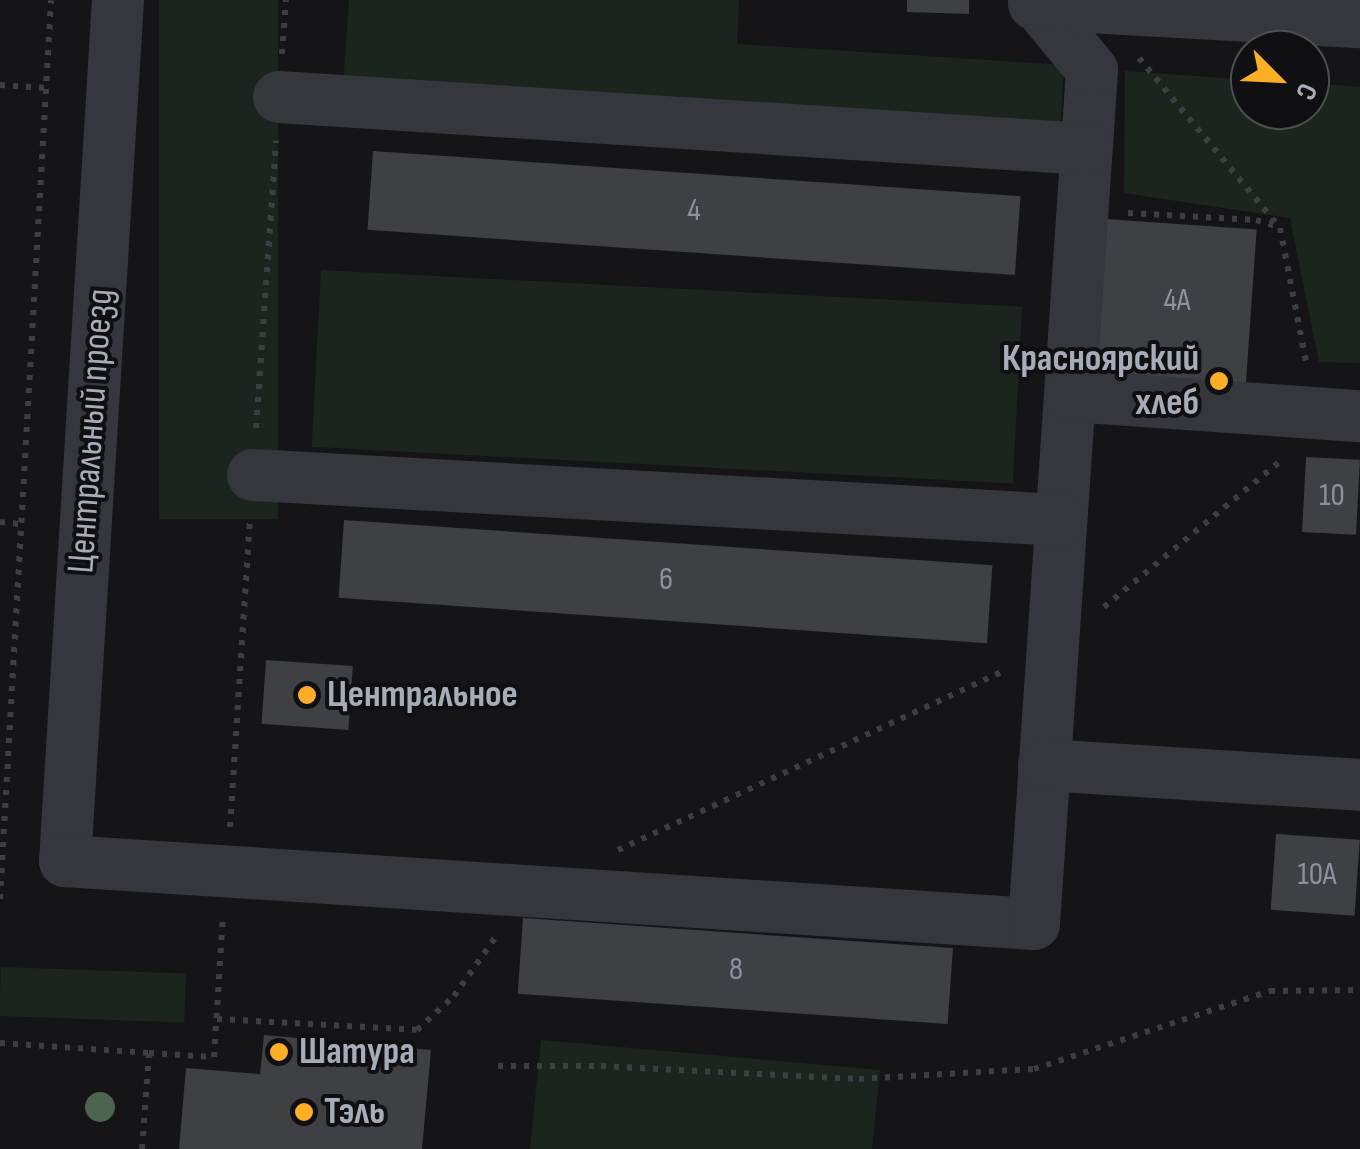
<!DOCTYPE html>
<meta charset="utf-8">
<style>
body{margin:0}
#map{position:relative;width:1360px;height:1149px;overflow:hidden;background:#151517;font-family:"Sofia Sans Condensed",sans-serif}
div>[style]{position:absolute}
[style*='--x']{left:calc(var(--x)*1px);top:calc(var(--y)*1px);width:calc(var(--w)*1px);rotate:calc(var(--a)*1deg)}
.green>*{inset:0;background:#1c251d;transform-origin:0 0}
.building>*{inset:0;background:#3f4044;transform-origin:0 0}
.path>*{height:6px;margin-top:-3px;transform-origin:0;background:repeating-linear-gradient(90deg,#3b3e43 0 5px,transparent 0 13px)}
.minor>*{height:52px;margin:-26px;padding:0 26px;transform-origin:26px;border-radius:26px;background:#35373c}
.trees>*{width:30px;height:30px;margin:-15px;border-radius:50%;background:#4d644f}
.dots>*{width:28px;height:28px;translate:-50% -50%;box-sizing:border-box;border:5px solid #101012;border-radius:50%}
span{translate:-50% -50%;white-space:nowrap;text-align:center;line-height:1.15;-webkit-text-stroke:8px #101012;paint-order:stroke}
.number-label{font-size:32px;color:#8c919b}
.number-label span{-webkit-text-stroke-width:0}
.poi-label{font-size:38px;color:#a6acb8;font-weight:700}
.right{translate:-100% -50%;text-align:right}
.left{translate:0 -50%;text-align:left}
.street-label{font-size:38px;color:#a6acb8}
.north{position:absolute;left:1230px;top:30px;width:100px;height:100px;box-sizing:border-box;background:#101012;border:2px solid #4c4e54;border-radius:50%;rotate:114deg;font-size:28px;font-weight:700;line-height:40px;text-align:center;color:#a6acb8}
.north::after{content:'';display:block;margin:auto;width:35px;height:45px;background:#fdae27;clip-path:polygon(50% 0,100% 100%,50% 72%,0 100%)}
</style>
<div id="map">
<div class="green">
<div style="left:159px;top:0;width:119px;height:519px"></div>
<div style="clip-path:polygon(349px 0,739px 0,737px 44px,1064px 65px,1060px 131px,343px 85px)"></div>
<div style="clip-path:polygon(1125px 71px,1250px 80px,1250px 110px,1310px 110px,1310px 83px,1360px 87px,1360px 363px,1319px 362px,1290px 218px,1124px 193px)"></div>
<div style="left:321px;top:270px;width:702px;height:177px;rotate:3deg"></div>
<div style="left:1px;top:967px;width:185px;height:49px;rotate:2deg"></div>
<div style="clip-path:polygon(541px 1040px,880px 1070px,872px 1149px,530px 1149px)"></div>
</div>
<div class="building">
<div style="clip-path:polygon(907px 0,969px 0,969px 14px,907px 12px)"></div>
<div style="left:373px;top:151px;width:649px;height:79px;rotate:4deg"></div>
<div style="left:1106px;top:219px;width:151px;height:154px;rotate:4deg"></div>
<div style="left:1306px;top:457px;width:54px;height:75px;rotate:3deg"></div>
<div style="left:344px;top:520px;width:650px;height:78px;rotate:4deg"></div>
<div style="left:266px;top:660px;width:87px;height:64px;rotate:4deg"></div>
<div style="left:1276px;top:834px;width:84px;height:76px;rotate:4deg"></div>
<div style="left:523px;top:918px;width:431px;height:76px;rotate:4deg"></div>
<div style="clip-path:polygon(264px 1035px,431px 1050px,422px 1149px,179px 1149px,186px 1068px,260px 1074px)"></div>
</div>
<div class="path">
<div style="--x:282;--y:54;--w:54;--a:-85.8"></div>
<div style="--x:1139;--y:58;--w:221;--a:50.3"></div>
<div style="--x:1280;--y:228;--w:142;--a:79"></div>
<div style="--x:0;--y:85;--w:46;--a:3.7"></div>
<div style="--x:1128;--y:213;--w:128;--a:3.1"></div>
<div style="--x:1256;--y:220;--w:24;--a:17"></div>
<div style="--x:256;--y:428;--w:288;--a:-86"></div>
<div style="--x:0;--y:522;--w:20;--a:6"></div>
<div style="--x:1104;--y:607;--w:232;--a:-39.6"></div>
<div style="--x:230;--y:827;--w:308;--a:-86.3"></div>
<div style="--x:618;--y:850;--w:428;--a:-24.9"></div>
<div style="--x:0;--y:899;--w:900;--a:-86.75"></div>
<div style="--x:217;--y:1019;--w:200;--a:3.1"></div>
<div style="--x:417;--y:1030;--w:50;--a:-42.6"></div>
<div style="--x:454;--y:996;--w:75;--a:-54.8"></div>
<div style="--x:0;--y:1043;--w:149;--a:3.8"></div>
<div style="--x:498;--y:1066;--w:103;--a:0"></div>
<div style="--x:601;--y:1066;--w:258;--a:2.9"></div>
<div style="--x:859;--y:1079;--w:175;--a:-3.3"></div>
<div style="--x:1034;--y:1069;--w:249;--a:-18.3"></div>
<div style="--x:1270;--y:991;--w:90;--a:-0.6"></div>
<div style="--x:142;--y:1149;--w:96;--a:-85.8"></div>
<div style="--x:149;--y:1053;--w:65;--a:3.5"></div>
<div style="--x:214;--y:1057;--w:143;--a:-86.4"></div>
</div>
<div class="minor">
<div style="--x:118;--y:0;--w:863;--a:93.52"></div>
<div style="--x:65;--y:861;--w:971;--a:3.72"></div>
<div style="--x:1034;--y:924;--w:856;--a:-86.11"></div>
<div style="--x:1092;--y:70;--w:91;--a:-129.6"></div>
<div style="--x:1034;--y:4;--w:326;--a:3.2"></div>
<div style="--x:279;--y:97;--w:809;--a:3.69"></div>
<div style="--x:1071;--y:396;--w:290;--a:4"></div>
<div style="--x:253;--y:475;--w:809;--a:3.19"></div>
<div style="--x:1044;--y:765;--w:317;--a:3.6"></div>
</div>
<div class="trees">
<div style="left:100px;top:1107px"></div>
</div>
<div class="dots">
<div style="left:1219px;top:381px;background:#fdae27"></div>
<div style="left:307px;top:695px;background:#fdae27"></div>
<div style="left:279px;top:1052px;background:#fdae27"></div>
<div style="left:304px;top:1112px;background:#fdae27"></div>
</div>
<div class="number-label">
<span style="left:694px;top:211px">4</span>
<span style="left:1177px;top:301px">4А</span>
<span style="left:1332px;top:496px">10</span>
<span style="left:666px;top:580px">6</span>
<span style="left:1317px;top:875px">10А</span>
<span style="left:736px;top:970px">8</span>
</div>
<div class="poi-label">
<span class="right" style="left:1199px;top:381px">Красноярский<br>хлеб</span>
<span class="left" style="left:327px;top:695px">Центральное</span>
<span class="left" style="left:299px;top:1052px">Шатура</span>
<span class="left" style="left:324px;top:1112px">Тэль</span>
</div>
<div class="street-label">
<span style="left:91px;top:431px;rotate:-86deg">Центральный проезд</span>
</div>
<div class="north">С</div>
</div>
